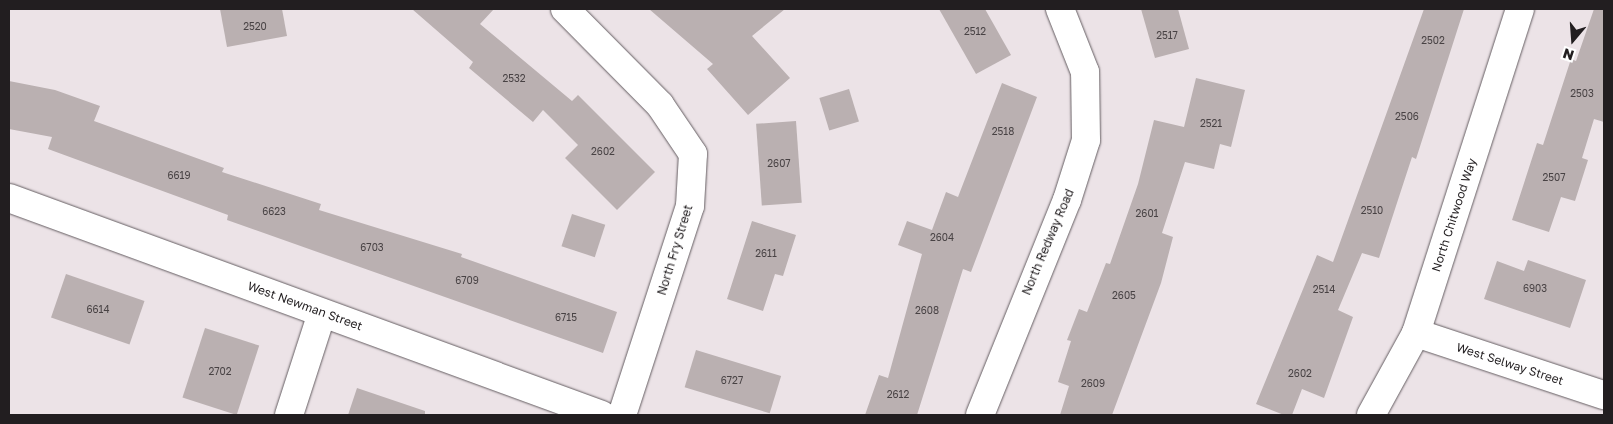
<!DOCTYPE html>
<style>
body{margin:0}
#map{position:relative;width:1613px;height:424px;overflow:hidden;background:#ece3e7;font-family:"Golos Text",sans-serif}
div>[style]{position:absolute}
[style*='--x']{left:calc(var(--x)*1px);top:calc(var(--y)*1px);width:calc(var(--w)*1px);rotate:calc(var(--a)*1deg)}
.building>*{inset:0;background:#bab0b1;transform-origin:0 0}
.roads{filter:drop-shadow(0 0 1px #655e62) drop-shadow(0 0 1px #655e62)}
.minor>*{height:28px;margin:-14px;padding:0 14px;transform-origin:14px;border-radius:14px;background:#fff}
span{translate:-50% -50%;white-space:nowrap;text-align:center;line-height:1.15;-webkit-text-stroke:4px #fff;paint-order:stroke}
.number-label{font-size:10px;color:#484244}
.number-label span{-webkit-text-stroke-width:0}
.street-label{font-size:12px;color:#221e20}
.frame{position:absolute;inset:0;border:10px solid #221e20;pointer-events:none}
.north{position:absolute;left:1548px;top:15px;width:50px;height:50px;-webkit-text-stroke:4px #fff;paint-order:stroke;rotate:198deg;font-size:14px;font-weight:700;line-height:20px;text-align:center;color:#221e20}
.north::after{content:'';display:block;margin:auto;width:18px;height:22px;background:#221e20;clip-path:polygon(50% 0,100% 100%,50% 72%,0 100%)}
</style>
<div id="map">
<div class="building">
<div style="clip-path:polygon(220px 9px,282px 9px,287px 36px,227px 47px)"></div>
<div style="clip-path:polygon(412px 9px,494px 9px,480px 24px,572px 101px,578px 95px,655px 172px,617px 210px,565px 158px,578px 145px,543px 110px,533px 122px,469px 68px,473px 62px)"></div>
<div style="clip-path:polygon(649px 9px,785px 9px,752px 36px,790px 78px,748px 115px,707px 69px,713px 64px)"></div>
<div style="clip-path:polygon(939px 9px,985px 9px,1011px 55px,976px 74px)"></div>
<div style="clip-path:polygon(1141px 9px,1178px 9px,1189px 49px,1155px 58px)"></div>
<div style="clip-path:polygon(1424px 9px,1464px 9px,1416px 159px,1412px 157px,1379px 258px,1362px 253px,1338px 310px,1353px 317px,1324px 398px,1302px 389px,1292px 415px,1284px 415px,1256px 404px,1317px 255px,1333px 262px)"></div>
<div style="clip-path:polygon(1594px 9px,1604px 9px,1604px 122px,1594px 119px,1582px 158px,1588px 160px,1575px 201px,1561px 197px,1549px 232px,1512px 220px,1537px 143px,1543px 145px,1571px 59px,1576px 61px)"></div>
<div style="clip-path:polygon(1196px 78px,1245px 90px,1231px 147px,1220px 144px,1214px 169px,1185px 162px,1162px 233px,1173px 237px,1161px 283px,1112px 415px,1060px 415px,1069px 386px,1058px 382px,1071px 341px,1067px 340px,1079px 309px,1087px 312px,1106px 263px,1110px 264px,1138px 184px,1154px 120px,1184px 127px)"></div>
<div style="clip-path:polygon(9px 81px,55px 90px,100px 106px,94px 121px,224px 168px,222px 172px,321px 204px,319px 210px,462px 254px,461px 257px,617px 312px,603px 353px,227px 220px,228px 215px,48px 149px,52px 137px,9px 129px)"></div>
<div style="clip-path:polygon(1002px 83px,1037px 97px,971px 272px,963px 269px,917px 415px,865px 415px,879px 375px,888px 378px,922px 254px,898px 245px,907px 221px,932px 230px,946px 192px,958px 197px)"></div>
<div style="left:849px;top:89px;width:34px;height:31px;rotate:73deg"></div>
<div style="left:796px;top:121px;width:82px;height:40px;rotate:86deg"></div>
<div style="left:572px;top:214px;width:35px;height:34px;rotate:18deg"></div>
<div style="clip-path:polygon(752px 221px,796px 235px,783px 276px,775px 274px,763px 311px,727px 299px)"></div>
<div style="clip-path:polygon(1528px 260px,1586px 280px,1570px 328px,1484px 299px,1497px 261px,1524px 271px)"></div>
<div style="left:66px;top:274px;width:83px;height:46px;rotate:19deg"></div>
<div style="left:205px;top:328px;width:57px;height:73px;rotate:18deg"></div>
<div style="left:696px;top:350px;width:89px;height:39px;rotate:17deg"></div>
<div style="clip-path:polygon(357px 388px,425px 411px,425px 415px,348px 415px)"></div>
</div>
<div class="roads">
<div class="minor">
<div style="--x:565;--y:9;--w:135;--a:45.3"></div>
<div style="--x:660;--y:105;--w:59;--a:56"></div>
<div style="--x:693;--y:154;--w:52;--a:93.3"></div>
<div style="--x:690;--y:206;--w:220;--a:108"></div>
<div style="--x:9;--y:198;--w:631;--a:20.1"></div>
<div style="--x:1416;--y:333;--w:198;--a:18.3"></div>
<div style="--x:289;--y:415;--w:107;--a:-72.1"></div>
<div style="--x:980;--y:415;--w:232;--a:-68"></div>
<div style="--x:1067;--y:200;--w:63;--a:-72.4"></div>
<div style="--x:1086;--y:140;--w:68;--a:-90.8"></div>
<div style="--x:1085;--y:72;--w:68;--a:-111.6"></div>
<div style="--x:1371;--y:415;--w:94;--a:-61.2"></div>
<div style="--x:1416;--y:333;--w:340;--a:-72.2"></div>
</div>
</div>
<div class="number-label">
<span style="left:255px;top:27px">2520</span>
<span style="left:975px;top:32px">2512</span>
<span style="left:1167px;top:36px">2517</span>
<span style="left:1433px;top:41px">2502</span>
<span style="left:514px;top:79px">2532</span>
<span style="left:1582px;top:94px">2503</span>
<span style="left:1407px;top:117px">2506</span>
<span style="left:1211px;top:124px">2521</span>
<span style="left:1003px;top:132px">2518</span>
<span style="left:603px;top:152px">2602</span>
<span style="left:779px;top:164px">2607</span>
<span style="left:179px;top:176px">6619</span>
<span style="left:1554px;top:178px">2507</span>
<span style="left:1372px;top:211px">2510</span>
<span style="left:274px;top:212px">6623</span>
<span style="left:1147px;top:214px">2601</span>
<span style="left:942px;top:238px">2604</span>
<span style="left:372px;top:248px">6703</span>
<span style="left:766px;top:254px">2611</span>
<span style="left:467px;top:281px">6709</span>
<span style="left:1535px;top:289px">6903</span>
<span style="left:1324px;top:290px">2514</span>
<span style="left:1124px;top:296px">2605</span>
<span style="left:98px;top:310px">6614</span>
<span style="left:927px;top:311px">2608</span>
<span style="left:566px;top:318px">6715</span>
<span style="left:220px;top:372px">2702</span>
<span style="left:1300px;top:374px">2602</span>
<span style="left:732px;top:381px">6727</span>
<span style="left:1093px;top:384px">2609</span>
<span style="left:898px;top:395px">2612</span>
</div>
<div class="street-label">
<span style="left:1454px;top:215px;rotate:-72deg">North Chitwood Way</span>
<span style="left:1048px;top:242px;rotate:-67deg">North Redway Road</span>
<span style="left:675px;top:250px;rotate:-73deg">North Fry Street</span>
<span style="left:305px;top:306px;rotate:20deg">West Newman Street</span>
<span style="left:1510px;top:364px;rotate:18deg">West Selway Street</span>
</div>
<div class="frame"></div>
<div class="north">N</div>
</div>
